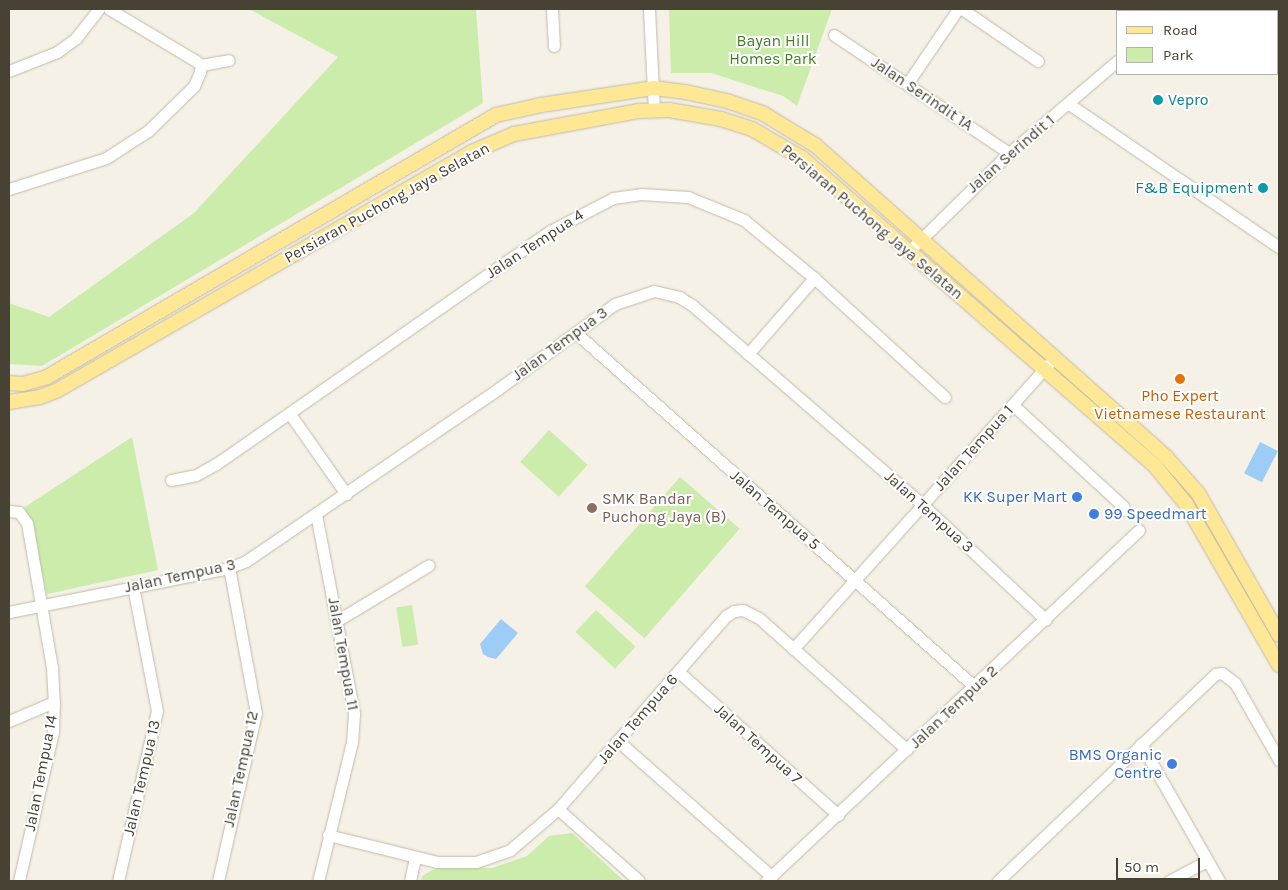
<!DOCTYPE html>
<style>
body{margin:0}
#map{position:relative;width:1288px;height:890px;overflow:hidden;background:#f5f1e6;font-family:Karla,sans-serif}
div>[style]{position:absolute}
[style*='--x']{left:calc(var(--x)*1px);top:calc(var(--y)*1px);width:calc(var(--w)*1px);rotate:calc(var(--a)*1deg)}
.green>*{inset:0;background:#cbecab;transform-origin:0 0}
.water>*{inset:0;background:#9dccf7;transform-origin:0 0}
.roads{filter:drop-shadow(0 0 1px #c1baa8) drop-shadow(0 0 1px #c1baa8)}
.minor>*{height:11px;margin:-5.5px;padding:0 5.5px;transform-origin:5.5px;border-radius:5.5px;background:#fff}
.major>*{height:14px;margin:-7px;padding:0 7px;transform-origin:7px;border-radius:7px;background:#ffe895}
.dots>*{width:14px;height:14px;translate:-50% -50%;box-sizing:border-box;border:2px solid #fff;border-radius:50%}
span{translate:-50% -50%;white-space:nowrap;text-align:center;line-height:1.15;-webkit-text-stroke:4px #fff;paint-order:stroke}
.park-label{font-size:16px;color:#3f7f22}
.street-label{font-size:16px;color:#484235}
.culture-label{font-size:16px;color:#0d838f}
.left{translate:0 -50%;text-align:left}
.right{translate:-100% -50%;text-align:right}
.food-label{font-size:16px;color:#c56008}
.shop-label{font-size:16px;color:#366cbe}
.education-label{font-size:16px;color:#785e54}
.frame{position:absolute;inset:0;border:10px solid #484235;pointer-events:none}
.legend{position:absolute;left:1116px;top:10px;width:162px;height:65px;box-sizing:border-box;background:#fff;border:1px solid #b6b3ae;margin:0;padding:6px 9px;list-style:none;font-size:15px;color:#484235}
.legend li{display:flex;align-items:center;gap:10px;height:25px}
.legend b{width:25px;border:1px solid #b6b3ae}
.scale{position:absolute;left:1116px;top:858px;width:84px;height:22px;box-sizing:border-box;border:2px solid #484235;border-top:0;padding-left:6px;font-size:15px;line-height:18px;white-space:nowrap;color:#484235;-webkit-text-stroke:4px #fff;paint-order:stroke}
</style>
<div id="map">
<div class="green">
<div style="clip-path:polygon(249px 9px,476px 9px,483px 103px,42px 366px,9px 364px,9px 303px,49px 317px,194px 213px,338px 57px)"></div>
<div style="clip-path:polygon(669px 9px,832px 9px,797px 106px,783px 96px,711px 73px,671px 73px)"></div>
<div style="left:549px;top:430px;width:52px;height:43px;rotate:42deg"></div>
<div style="clip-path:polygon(132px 437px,158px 570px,47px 594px,25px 507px)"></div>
<div style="left:680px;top:477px;width:79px;height:145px;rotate:41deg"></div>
<div style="left:412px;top:605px;width:40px;height:16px;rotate:81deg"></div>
<div style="left:596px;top:610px;width:54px;height:30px;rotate:43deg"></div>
<div style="clip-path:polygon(572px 833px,624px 881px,421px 881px,422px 876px,438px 867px,492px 868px,527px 856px,549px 836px)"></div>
</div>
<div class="water">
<div style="left:1260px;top:442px;width:20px;height:35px;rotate:27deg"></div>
<div style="clip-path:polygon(501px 619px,518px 633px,496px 659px,488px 657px,483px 654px,480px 644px)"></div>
</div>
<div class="roads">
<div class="minor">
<div style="--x:552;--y:9;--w:37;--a:87"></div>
<div style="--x:649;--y:9;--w:101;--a:87.2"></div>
<div style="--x:962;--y:9;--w:92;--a:34.4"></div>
<div style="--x:1202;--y:9;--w:4;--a:34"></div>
<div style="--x:1166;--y:11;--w:4;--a:-34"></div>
<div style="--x:834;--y:35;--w:211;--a:34"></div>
<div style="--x:1277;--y:58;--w:3;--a:45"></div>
<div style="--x:201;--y:65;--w:28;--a:-10"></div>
<div style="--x:9;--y:71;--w:52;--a:-21.6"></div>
<div style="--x:57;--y:52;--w:24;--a:-36"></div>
<div style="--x:76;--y:38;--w:37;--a:-52"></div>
<div style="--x:907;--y:84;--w:91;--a:-55.8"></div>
<div style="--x:1069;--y:104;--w:254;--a:34.3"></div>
<div style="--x:9;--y:189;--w:102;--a:-17.7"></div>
<div style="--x:106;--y:158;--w:50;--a:-32.7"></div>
<div style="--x:148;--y:131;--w:64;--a:-44.4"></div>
<div style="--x:194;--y:86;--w:15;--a:-67"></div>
<div style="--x:200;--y:72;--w:7;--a:-82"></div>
<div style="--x:201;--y:65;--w:6;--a:-141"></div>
<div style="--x:196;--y:61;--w:101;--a:-149.1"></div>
<div style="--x:909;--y:251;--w:140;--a:-44.4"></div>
<div style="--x:1009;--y:153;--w:142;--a:-40.4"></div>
<div style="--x:576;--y:333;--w:533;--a:41.58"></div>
<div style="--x:748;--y:354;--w:101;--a:-49"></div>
<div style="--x:1013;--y:405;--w:149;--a:42.6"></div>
<div style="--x:1123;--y:506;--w:4;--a:90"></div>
<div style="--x:290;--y:414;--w:98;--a:55"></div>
<div style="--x:171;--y:480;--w:25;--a:-11"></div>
<div style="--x:196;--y:475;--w:23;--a:-29"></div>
<div style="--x:216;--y:464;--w:407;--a:-34.9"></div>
<div style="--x:550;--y:231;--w:71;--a:-27.6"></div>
<div style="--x:613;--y:198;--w:28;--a:-8"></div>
<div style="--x:641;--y:194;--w:47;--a:3.7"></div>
<div style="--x:688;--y:197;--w:61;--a:22.3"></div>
<div style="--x:744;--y:220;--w:91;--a:39.6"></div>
<div style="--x:814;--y:278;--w:177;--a:42.3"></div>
<div style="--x:9;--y:511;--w:10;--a:6"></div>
<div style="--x:19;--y:512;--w:14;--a:54"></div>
<div style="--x:27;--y:523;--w:146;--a:80.2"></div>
<div style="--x:52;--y:667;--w:35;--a:87"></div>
<div style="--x:54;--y:702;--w:30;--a:92"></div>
<div style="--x:53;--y:732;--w:153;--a:102.9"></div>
<div style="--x:316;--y:514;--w:204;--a:79.2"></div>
<div style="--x:354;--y:714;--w:28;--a:94"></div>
<div style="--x:352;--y:742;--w:143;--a:103.7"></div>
<div style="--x:9;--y:612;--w:224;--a:-11.3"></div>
<div style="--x:229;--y:568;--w:18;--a:-22"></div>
<div style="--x:246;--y:561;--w:305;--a:-34.3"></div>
<div style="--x:498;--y:389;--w:145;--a:-36"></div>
<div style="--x:615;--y:304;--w:41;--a:-18.4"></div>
<div style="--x:654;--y:291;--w:26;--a:13"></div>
<div style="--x:679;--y:297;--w:15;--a:32"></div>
<div style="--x:692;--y:305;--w:306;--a:40.9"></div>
<div style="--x:923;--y:505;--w:168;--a:43.1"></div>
<div style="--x:338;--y:620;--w:106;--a:-31.1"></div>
<div style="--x:793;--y:649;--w:383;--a:-48.1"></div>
<div style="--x:679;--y:672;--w:214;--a:42"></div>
<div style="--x:9;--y:721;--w:49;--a:-22.9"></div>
<div style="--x:618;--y:741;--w:205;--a:41.4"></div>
<div style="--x:1141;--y:744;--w:158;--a:60.3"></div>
<div style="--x:558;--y:809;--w:108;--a:41.6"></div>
<div style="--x:328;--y:835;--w:112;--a:13.9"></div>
<div style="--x:437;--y:862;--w:39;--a:0"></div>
<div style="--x:476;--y:862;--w:36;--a:-19"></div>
<div style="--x:510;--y:850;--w:63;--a:-40.5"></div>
<div style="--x:558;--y:809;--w:256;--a:-49"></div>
<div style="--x:726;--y:616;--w:9;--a:-32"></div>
<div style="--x:734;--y:611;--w:9;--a:-6"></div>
<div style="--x:743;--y:610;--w:18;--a:27"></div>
<div style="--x:759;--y:618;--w:198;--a:41.7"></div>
<div style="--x:118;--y:881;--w:174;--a:-77.1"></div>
<div style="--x:157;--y:711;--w:127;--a:-100.9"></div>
<div style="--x:218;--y:881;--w:172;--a:-77.3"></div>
<div style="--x:256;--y:713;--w:147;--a:-100.5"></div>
<div style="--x:410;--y:881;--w:24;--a:-78"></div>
<div style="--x:766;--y:881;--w:512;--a:-43.26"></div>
<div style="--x:998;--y:881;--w:300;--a:-43.6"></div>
<div style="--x:1215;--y:674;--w:7;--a:-8"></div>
<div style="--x:1222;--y:673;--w:16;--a:38"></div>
<div style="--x:1235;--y:683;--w:89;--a:60.3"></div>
<div style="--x:1169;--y:881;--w:43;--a:-27.8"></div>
</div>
<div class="major">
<div style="--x:9;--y:383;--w:14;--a:4"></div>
<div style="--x:23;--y:384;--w:25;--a:-16"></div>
<div style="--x:47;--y:377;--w:520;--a:-30.26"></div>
<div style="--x:496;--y:115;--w:46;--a:-12.5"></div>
<div style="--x:541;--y:105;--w:113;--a:-8.6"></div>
<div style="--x:653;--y:88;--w:32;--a:7"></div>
<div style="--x:685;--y:92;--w:43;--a:12.1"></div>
<div style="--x:727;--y:101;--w:39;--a:19"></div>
<div style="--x:764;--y:114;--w:60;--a:31.3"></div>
<div style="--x:815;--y:145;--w:470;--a:41.6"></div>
<div style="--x:1166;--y:457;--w:48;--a:48.4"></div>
<div style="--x:1198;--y:493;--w:163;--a:60.3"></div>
<div style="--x:9;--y:402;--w:31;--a:-9"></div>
<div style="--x:40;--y:397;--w:19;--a:-21"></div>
<div style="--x:58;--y:390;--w:478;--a:-29.9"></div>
<div style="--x:472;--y:152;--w:46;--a:-23.2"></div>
<div style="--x:514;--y:134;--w:126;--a:-10.5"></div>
<div style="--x:638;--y:111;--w:31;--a:-2"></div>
<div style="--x:669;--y:110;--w:53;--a:9.8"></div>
<div style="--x:721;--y:119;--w:33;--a:18"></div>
<div style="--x:752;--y:129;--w:58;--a:30.1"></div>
<div style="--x:802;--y:158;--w:468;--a:41.1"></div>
<div style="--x:1155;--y:466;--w:49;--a:50.8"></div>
<div style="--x:1186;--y:504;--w:186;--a:60"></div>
</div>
</div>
<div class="dots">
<div style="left:1158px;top:100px;background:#0f9aa8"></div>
<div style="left:1263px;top:188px;background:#0f9aa8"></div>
<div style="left:1180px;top:379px;background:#e8710a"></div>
<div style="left:1077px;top:497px;background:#3f7fe0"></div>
<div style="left:592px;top:508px;background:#8d6e63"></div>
<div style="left:1094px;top:514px;background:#3f7fe0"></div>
<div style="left:1172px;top:764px;background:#3f7fe0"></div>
</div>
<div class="park-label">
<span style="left:773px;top:50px">Bayan Hill<br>Homes Park</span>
</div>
<div class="street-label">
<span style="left:922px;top:94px;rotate:34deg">Jalan Serindit 1A</span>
<span style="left:1011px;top:154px;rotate:-41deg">Jalan Serindit 1</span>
<span style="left:387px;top:203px;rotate:-29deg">Persiaran Puchong Jaya Selatan</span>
<span style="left:872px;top:222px;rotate:40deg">Persiaran Puchong Jaya Selatan</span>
<span style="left:535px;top:244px;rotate:-33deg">Jalan Tempua 4</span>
<span style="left:560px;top:344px;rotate:-36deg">Jalan Tempua 3</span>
<span style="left:974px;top:448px;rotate:-48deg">Jalan Tempua 1</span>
<span style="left:775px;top:510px;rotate:41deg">Jalan Tempua 5</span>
<span style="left:929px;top:512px;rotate:42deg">Jalan Tempua 3</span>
<span style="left:180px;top:576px;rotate:-12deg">Jalan Tempua 3</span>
<span style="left:343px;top:654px;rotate:80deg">Jalan Tempua 11</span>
<span style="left:954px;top:707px;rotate:-43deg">Jalan Tempua 2</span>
<span style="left:638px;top:719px;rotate:-49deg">Jalan Tempua 6</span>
<span style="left:758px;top:744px;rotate:42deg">Jalan Tempua 7</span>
<span style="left:241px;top:769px;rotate:-78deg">Jalan Tempua 12</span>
<span style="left:41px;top:773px;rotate:-79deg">Jalan Tempua 14</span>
<span style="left:142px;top:778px;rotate:-77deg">Jalan Tempua 13</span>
</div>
<div class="culture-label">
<span class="left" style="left:1168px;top:100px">Vepro</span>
<span class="right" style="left:1253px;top:188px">F&amp;B Equipment</span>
</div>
<div class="food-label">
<span style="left:1180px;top:405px">Pho Expert<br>Vietnamese Restaurant</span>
</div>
<div class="shop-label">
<span class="right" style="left:1067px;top:497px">KK Super Mart</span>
<span class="left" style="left:1104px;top:514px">99 Speedmart</span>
<span class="right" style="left:1162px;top:764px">BMS Organic<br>Centre</span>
</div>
<div class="education-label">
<span class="left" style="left:602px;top:508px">SMK Bandar<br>Puchong Jaya (B)</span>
</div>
<div class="frame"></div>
<ul class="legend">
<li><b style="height:6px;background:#ffe895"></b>Road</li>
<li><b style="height:14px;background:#cbecab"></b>Park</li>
</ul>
<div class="scale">50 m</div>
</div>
